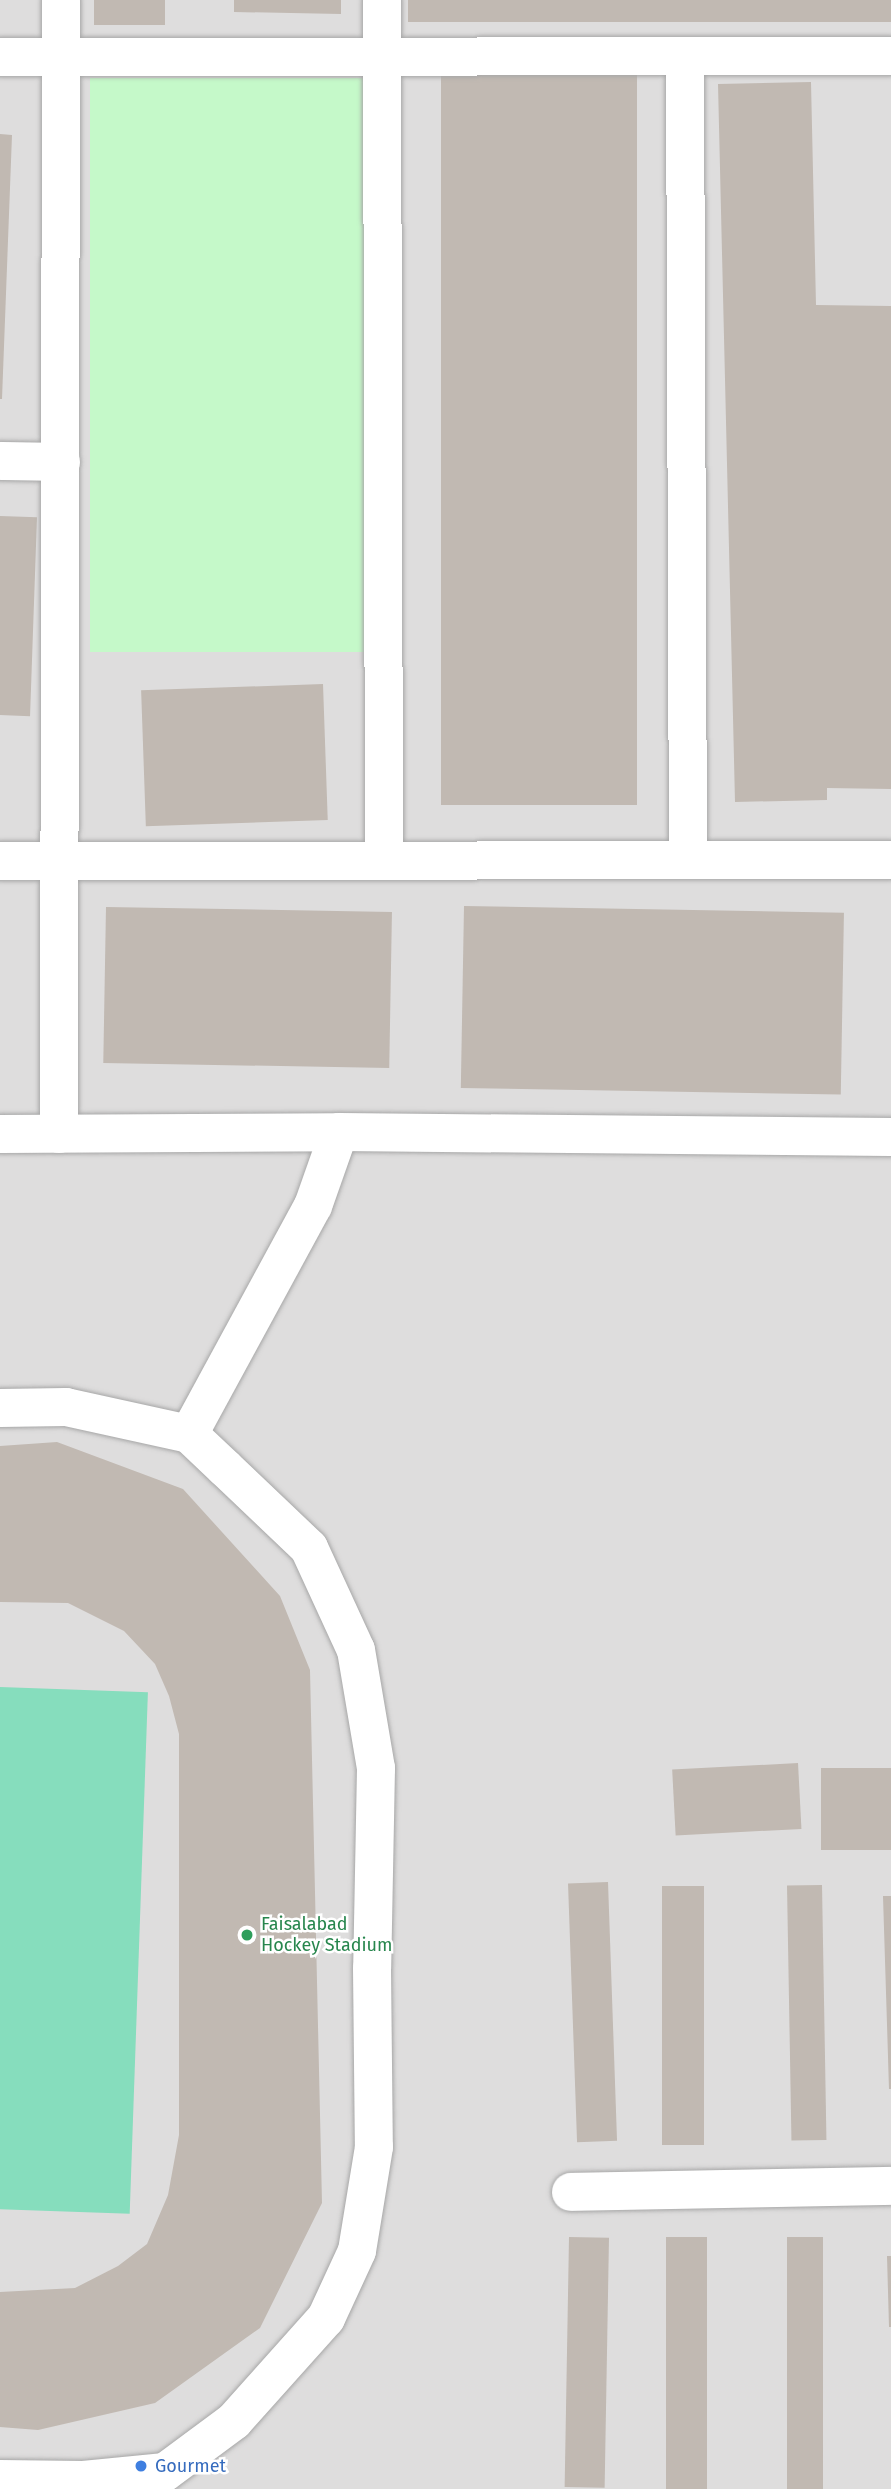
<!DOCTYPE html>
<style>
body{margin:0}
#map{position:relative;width:891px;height:2489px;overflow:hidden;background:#f0ede6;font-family:"Fira Sans",sans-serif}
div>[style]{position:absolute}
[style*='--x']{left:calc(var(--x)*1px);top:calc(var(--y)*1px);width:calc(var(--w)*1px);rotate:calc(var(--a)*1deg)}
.residential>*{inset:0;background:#dedddd;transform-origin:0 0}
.park>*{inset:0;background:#c5f9c9;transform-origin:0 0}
.pitch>*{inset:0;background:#86ddbd;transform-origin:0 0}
.building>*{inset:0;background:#c1b9b2;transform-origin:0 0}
.roads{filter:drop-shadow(0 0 2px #a7a7a7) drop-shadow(0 0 2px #a7a7a7)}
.minor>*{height:38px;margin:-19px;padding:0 19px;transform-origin:19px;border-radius:19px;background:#fff}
.dots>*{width:19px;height:19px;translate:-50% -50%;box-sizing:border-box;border:4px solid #fff;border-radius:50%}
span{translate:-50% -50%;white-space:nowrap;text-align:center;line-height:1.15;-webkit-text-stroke:5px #fff;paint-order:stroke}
.leisure-label{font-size:18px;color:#27864d}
.left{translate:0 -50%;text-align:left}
.shop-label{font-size:18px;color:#366cbe}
</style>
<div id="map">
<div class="residential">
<div style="left:0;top:0;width:891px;height:2489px"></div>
</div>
<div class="park">
<div style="left:365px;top:78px;width:574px;height:275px;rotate:90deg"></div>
</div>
<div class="pitch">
<div style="left:0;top:1687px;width:148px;height:522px;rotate:2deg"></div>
</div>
<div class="building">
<div style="left:94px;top:0;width:71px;height:25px"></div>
<div style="clip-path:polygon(234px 0,341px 0,341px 14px,234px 12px)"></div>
<div style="left:408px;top:0;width:483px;height:22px"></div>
<div style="left:441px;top:70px;width:196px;height:735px"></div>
<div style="clip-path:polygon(811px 82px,816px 305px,891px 306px,891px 789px,827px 788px,827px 800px,735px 802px,718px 84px)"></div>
<div style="clip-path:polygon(0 134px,12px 135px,2px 399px,0 399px)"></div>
<div style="left:0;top:516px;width:37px;height:199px;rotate:2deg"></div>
<div style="left:323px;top:684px;width:136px;height:182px;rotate:88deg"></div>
<div style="left:464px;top:906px;width:380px;height:182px;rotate:1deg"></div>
<div style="left:106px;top:907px;width:286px;height:156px;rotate:1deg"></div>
<div style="clip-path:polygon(57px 1442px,183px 1489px,280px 1596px,310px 1670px,322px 2203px,260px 2328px,155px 2403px,38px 2430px,0 2427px,0 2292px,75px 2288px,118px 2266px,147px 2244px,168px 2195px,179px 2135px,179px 1734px,169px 1696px,155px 1664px,124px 1631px,68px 1603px,0 1602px,0 1446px)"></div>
<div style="left:798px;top:1763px;width:66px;height:126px;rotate:87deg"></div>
<div style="left:891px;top:1768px;width:82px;height:70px;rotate:90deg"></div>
<div style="left:608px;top:1882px;width:259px;height:40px;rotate:88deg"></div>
<div style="left:822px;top:1885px;width:255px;height:35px;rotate:89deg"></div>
<div style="left:662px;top:1886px;width:42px;height:259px"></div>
<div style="clip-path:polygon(883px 1896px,891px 1896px,891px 2089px,889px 2089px)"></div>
<div style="left:569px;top:2237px;width:40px;height:250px;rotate:1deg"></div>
<div style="left:666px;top:2237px;width:41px;height:252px"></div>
<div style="left:787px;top:2237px;width:36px;height:252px"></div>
<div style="clip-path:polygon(887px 2256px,891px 2256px,891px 2327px,889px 2327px)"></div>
</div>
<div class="roads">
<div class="minor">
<div style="--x:382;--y:0;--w:861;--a:89.87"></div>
<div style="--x:685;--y:56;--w:804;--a:89.79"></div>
<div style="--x:0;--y:57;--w:891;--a:-0.06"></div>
<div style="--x:0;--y:461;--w:61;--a:0.9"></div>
<div style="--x:0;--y:861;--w:891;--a:-0.06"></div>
<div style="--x:0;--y:1134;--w:339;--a:-0.3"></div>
<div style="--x:339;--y:1132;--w:552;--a:0.52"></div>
<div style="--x:59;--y:1134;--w:1134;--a:-89.9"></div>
<div style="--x:0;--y:1408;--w:66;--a:-0.9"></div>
<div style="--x:66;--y:1407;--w:126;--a:12.4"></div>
<div style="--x:189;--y:1434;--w:50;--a:43.4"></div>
<div style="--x:225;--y:1468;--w:116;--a:43.6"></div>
<div style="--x:309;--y:1548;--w:112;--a:65.3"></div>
<div style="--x:356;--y:1650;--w:120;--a:80.4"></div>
<div style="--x:376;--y:1768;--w:200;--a:91.1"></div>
<div style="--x:372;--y:1968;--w:179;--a:89.4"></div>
<div style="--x:374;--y:2147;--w:105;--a:99.3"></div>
<div style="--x:357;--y:2251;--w:74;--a:114.8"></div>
<div style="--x:326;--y:2318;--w:138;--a:131.8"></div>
<div style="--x:234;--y:2421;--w:86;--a:143.5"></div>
<div style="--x:165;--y:2472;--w:82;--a:174.4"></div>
<div style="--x:83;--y:2480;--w:83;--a:-179.3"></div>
<div style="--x:189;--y:1434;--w:260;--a:-61.5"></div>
<div style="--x:313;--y:1206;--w:78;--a:-70.6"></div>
<div style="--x:571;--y:2192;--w:320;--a:-1.1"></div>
</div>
</div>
<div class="dots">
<div style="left:247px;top:1935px;background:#2e9e5b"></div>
<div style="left:141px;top:2466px;background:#3f7fe0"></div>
</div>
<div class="leisure-label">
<span class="left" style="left:261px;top:1935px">Faisalabad<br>Hockey Stadium</span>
</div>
<div class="shop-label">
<span class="left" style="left:155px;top:2466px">Gourmet</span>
</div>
</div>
